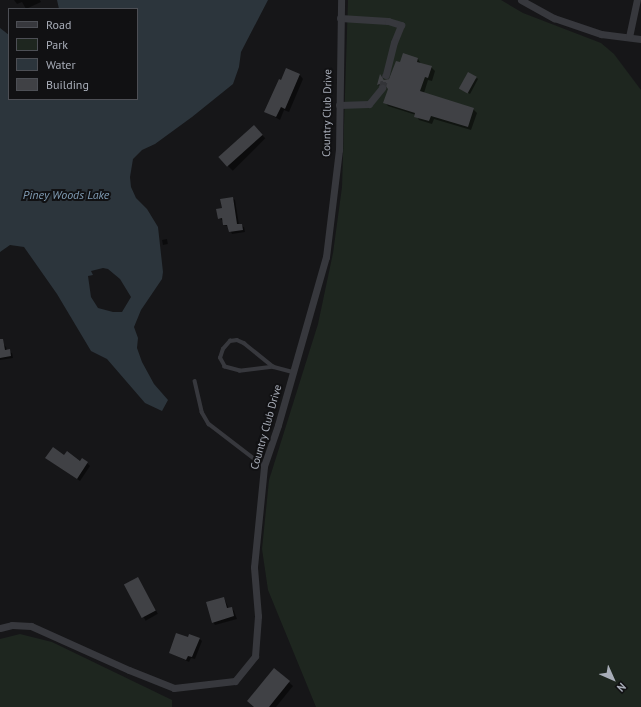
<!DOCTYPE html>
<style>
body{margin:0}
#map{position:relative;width:641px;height:707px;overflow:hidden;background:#161618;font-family:"PT Sans",sans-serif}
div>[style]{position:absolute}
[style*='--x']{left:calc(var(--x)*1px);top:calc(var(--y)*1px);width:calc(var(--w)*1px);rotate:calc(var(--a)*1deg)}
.green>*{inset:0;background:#1e261f}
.water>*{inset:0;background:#2c353c}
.shadow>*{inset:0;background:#0007;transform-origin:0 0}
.building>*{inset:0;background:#404145;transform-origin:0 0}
.minor-tunnel>*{height:7px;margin-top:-3.5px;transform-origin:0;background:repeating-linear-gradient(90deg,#333438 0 7px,transparent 0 10.5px)}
.service>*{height:3.5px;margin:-1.75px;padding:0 1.75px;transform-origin:1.75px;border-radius:1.75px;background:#37383d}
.minor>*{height:7px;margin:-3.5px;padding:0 3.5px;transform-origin:3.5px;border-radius:3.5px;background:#37383d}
span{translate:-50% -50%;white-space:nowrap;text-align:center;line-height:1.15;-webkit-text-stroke:4px #111113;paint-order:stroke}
.street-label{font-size:11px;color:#a8adb8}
.water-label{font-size:12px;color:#7f9bb3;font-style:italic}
.legend{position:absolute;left:8px;top:8px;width:130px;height:92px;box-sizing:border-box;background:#111113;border:1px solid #4d4f55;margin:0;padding:5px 7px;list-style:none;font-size:12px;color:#a8adb8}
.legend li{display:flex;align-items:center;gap:8px;height:20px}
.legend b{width:20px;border:1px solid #4d4f55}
.north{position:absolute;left:593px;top:659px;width:40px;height:40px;-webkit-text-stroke:3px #111113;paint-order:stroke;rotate:135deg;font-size:11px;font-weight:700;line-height:16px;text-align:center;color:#a8adb8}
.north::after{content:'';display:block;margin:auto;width:14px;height:18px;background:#a8adb8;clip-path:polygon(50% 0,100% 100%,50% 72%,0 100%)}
</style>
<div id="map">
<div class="green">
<div style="clip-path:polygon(348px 0,501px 0,523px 13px,601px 43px,614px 54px,641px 90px,641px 707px,316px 707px,268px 590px,262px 549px,269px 480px,318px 324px,333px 253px,342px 187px)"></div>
<div style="clip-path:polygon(20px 634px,52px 642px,172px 700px,172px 707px,0 707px,0 639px)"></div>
</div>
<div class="water">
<div style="clip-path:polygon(evenodd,57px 0,268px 0,241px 52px,239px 67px,233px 84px,192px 117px,155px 144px,142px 150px,133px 159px,130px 177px,131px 187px,136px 198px,147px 209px,158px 227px,163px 272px,162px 279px,141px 310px,134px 327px,138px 338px,137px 348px,142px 362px,154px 384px,168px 400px,162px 411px,145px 403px,107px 359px,91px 351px,57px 294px,24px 247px,10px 245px,0 252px,0 28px,9px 35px,9px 99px,137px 99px,137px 9px,59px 9px,57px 0,103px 268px,108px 269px,120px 279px,131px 297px,122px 312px,113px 312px,98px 308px,91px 297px,88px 276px,93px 275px,91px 271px,103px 268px)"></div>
</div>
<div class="shadow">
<div style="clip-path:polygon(14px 0,40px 0,41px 2px,26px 9px,22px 2px,17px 4px)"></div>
<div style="clip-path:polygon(418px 59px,421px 64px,431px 67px,435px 71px,432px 81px,428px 80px,424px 93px,473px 109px,477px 113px,471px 130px,434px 119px,432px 124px,419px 120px,416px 115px,388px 106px,385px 102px,389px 88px,387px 87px,382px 88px,378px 85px,381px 76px,385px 81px,390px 80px,401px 63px)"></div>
<div style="clip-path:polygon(287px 69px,300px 75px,303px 79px,289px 112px,284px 110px,280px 120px,266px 112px)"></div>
<div style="clip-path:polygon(477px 78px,478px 79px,470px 94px,461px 89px)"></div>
<div style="left:254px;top:127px;width:16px;height:46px;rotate:45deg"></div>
<div style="clip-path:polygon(232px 198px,235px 200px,239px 225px,244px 227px,245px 232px,232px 234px,229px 227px,224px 225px,223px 221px,219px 218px,223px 209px)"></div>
<div style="left:162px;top:240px;width:5px;height:5px;rotate:-11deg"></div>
<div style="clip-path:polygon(0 345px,4px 345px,6px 347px,7px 351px,12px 353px,13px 358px,0 360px)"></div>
<div style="clip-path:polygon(64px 456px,87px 463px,90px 466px,80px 481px,46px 458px)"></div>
<div style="left:138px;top:578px;width:41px;height:14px;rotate:61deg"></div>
<div style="clip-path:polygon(224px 598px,229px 609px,232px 608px,234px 611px,237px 619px,215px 625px,213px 622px)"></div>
<div style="clip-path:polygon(199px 638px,202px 641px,195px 659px,191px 658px,189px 662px,170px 653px)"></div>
<div style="clip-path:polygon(274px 669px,293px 686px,276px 707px,254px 707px)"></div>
</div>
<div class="building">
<div style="clip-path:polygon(403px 53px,418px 58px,417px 62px,432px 66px,428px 78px,425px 77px,420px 91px,474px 108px,468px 127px,431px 116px,429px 121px,414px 117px,415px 113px,383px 103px,388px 89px,383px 83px,377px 85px,380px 74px,384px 80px,389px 79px,396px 61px,400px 62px)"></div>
<div style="clip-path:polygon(286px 68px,300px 74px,285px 109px,281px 107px,276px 117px,264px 112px,279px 79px,281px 80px)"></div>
<div style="left:468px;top:72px;width:10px;height:19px;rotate:29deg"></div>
<div style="left:254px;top:125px;width:13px;height:48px;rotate:48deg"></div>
<div style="clip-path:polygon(233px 197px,237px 224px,242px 224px,243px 230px,229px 232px,227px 225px,223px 225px,222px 218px,218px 219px,216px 209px,222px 208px,220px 199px)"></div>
<div style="clip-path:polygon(0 339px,3px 339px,5px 350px,10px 349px,11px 356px,0 358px)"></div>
<div style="clip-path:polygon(53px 447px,64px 455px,67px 451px,80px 461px,82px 458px,88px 462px,77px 479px,45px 458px)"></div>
<div style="left:138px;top:577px;width:38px;height:16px;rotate:62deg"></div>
<div style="clip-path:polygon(224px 597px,227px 608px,232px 607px,234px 616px,212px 623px,206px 602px)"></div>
<div style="clip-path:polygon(176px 633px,188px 637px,189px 634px,200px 638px,192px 657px,188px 656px,186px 660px,169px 653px)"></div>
<div style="clip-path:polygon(274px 668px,290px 681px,269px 707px,254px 707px,247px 701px)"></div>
</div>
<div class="minor-tunnel">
<div style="--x:382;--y:88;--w:14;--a:-73"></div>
</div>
<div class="service">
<div style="--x:274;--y:367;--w:34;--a:173"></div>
<div style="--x:240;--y:371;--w:16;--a:-165"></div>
<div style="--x:225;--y:367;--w:10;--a:-119"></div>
<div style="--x:220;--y:358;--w:9;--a:-72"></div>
<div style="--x:223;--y:349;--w:11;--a:-49"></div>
<div style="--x:230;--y:341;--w:7;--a:-8"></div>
<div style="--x:237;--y:340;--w:8;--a:23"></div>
<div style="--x:244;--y:343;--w:38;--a:39"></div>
<div style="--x:274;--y:367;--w:20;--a:15"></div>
<div style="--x:195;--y:381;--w:32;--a:77"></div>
<div style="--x:202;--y:412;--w:14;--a:60"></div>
<div style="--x:209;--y:424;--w:69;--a:37.4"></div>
</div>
<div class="minor">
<div style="--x:521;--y:0;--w:38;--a:29"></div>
<div style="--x:554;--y:18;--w:50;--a:18.8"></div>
<div style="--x:601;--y:34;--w:40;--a:7.1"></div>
<div style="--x:340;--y:18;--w:48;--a:3.6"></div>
<div style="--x:388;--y:21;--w:14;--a:17"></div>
<div style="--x:401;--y:25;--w:18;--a:112"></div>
<div style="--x:394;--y:42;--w:34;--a:104"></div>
<div style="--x:629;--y:37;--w:38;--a:-78"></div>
<div style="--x:339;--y:105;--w:30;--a:-2"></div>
<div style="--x:369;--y:104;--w:21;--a:-51"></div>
<div style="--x:0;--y:628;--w:12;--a:-14"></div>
<div style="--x:12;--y:625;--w:19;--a:3"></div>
<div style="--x:31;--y:626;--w:107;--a:24.2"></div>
<div style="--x:129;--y:670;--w:48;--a:21.8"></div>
<div style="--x:174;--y:688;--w:61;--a:-6.5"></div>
<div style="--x:235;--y:681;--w:32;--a:-51"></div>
<div style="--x:255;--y:656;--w:40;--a:-85.7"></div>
<div style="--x:258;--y:616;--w:49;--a:-94.7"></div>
<div style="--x:254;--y:567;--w:101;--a:-84.3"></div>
<div style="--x:264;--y:466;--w:43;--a:-71.1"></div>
<div style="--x:278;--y:425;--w:175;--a:-74.1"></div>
<div style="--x:326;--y:257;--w:108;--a:-83.1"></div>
<div style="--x:339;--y:150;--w:150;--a:-89.2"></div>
</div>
<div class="street-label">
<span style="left:327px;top:113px;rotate:-89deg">Country Club Drive</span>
<span style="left:266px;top:427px;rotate:-74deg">Country Club Drive</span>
</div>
<div class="water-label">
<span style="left:66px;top:195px">Piney Woods Lake</span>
</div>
<ul class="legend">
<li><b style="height:5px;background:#37383d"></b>Road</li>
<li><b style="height:11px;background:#1e261f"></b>Park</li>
<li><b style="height:11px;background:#2c353c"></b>Water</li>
<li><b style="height:11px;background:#404145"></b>Building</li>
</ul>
<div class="north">N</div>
</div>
